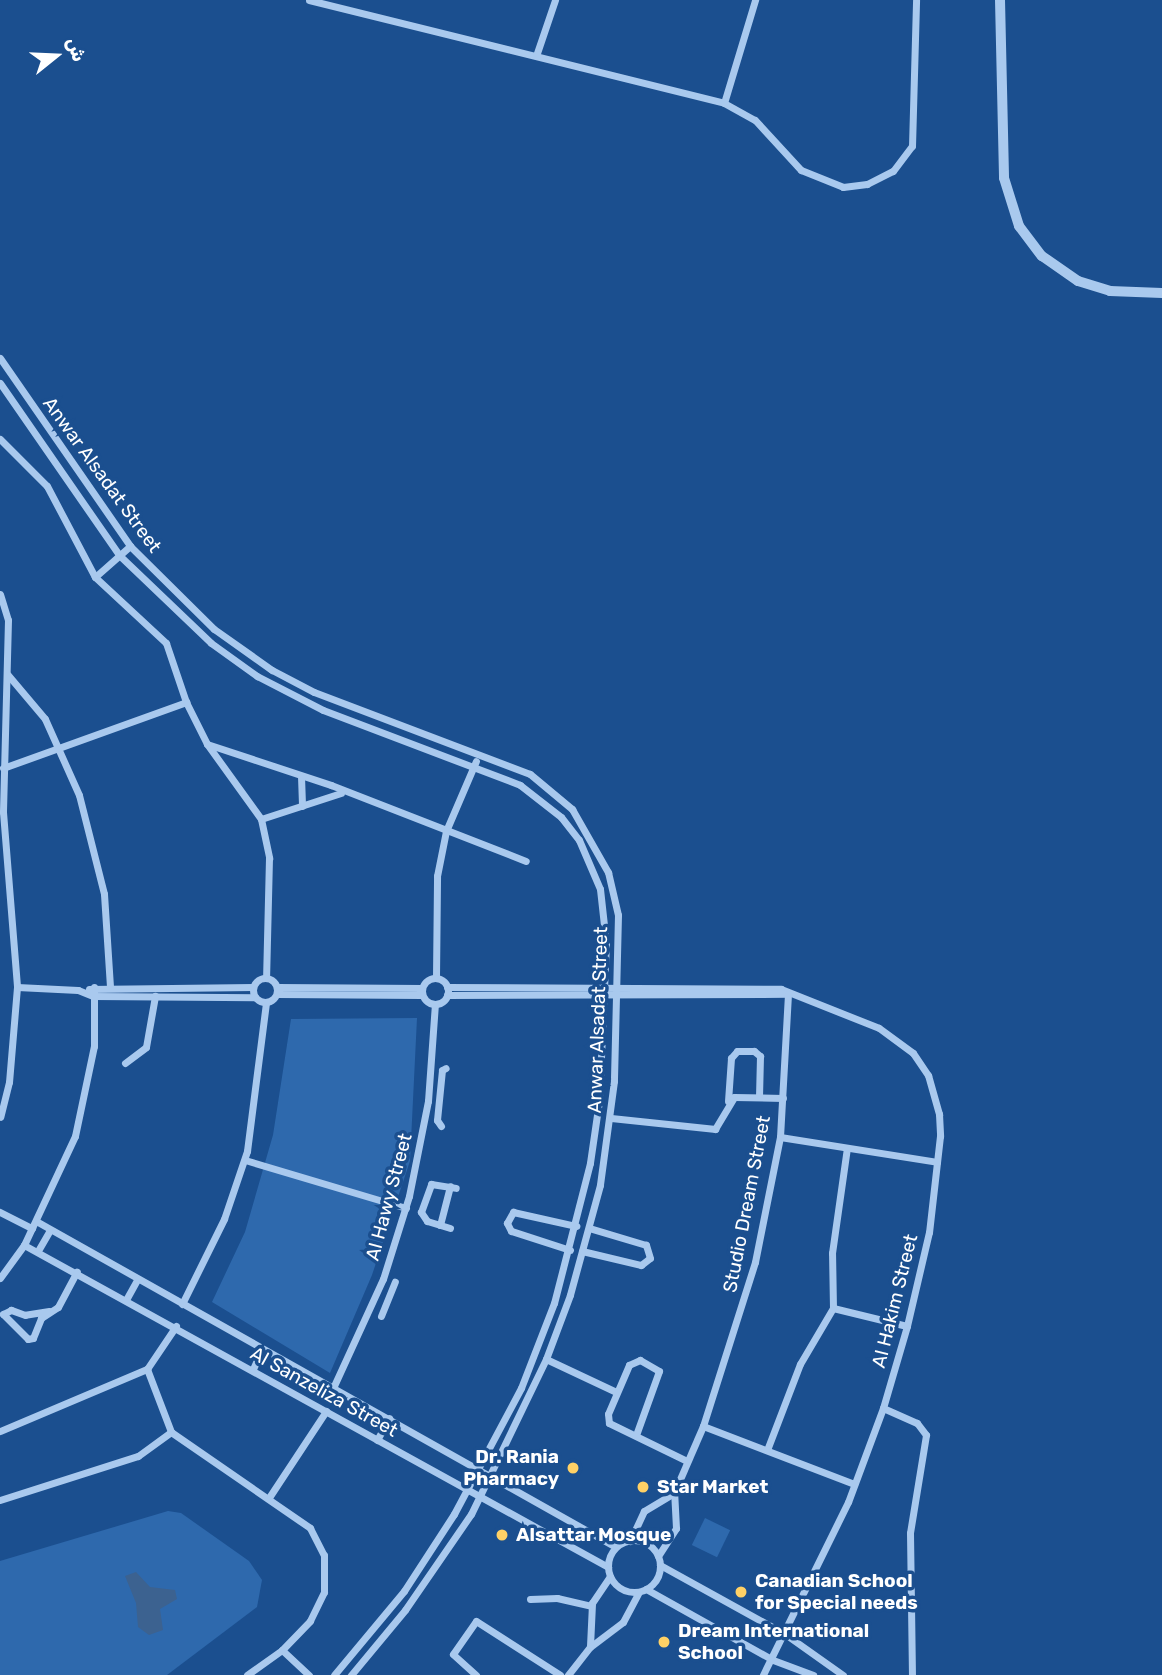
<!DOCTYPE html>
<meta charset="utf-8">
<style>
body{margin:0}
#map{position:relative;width:1162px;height:1675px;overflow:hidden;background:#1b4f8f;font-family:Rubik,Cairo,sans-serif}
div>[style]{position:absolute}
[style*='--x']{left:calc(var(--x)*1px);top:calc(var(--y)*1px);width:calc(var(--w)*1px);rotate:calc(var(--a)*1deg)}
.green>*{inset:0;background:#2e69ad;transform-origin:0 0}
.water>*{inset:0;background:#3c6290}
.minor>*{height:7px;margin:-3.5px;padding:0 3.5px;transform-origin:3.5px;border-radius:3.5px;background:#a9c9ee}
.minor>.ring{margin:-3.5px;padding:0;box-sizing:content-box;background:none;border:7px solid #a9c9ee;border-radius:50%}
.tertiary>*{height:10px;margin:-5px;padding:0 5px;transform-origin:5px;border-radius:5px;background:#a9c9ee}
.dots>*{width:19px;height:19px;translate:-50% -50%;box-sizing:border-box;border:4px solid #1b4f8f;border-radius:50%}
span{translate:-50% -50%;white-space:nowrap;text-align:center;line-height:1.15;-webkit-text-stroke:7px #1b4f8f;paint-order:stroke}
.street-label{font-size:19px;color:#fff}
.poi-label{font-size:19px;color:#fff;font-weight:700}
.right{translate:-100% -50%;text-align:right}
.left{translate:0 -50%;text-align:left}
.north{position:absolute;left:21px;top:21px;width:70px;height:70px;-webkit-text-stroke:5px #1b4f8f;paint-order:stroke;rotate:72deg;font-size:19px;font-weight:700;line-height:28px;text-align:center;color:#fff}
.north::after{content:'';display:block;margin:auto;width:24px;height:32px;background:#fff;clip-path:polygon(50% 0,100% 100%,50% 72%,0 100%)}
</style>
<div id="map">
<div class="green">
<div style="clip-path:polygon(417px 1018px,410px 1161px,372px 1275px,330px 1373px,212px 1302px,245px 1232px,273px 1135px,291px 1019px)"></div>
<div style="clip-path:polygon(168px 1511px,181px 1513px,249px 1561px,262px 1580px,257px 1607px,167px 1675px,0 1675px,0 1561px)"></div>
<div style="left:705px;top:1518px;width:28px;height:30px;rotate:26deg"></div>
</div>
<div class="water">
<div style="clip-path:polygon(136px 1572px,150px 1587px,175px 1590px,177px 1599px,160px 1609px,163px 1630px,149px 1635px,138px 1627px,136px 1603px,125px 1576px)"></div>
</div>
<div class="minor">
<div style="--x:309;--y:0;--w:428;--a:13.9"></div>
<div style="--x:724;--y:103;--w:35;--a:29"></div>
<div style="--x:755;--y:120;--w:68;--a:47.4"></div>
<div style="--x:801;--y:170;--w:45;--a:22"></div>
<div style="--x:843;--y:187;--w:24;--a:-7"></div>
<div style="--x:867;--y:184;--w:29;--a:-27"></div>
<div style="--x:893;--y:171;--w:31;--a:-53"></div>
<div style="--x:912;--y:146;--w:146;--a:-88.4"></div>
<div style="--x:537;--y:53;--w:56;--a:-71.2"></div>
<div style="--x:724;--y:103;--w:108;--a:-73.2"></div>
<div style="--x:0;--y:358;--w:229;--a:55.3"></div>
<div style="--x:130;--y:546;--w:118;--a:44.7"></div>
<div style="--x:214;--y:629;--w:71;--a:35.3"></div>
<div style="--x:272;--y:670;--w:47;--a:27.6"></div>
<div style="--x:314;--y:692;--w:231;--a:20.8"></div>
<div style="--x:530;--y:774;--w:55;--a:39.8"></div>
<div style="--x:572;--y:809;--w:73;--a:60.3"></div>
<div style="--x:608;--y:872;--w:44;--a:76.9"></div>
<div style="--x:618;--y:915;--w:166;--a:91.4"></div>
<div style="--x:614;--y:1081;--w:105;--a:97.7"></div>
<div style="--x:600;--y:1185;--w:114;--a:105.3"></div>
<div style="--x:570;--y:1295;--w:68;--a:110.6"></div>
<div style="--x:546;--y:1359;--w:172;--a:115.8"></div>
<div style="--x:471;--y:1514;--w:116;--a:124.5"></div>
<div style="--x:405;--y:1610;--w:85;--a:129.7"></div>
<div style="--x:0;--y:383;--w:209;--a:55.3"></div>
<div style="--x:119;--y:555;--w:127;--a:43.7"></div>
<div style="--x:211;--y:643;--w:57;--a:35.7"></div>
<div style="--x:257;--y:676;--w:74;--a:27.3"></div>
<div style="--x:323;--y:710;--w:211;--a:20.8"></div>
<div style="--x:520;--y:785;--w:52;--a:38"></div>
<div style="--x:561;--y:817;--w:29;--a:52"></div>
<div style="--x:579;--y:840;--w:53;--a:66.8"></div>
<div style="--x:600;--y:889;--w:54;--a:83.7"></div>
<div style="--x:606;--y:943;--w:158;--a:92.5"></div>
<div style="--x:599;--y:1101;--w:63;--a:98.3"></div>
<div style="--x:590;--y:1163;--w:145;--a:104.4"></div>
<div style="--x:554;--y:1303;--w:91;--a:111.2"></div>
<div style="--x:521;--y:1388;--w:143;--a:118"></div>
<div style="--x:454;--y:1514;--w:92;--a:123"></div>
<div style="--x:404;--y:1591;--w:109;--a:129.8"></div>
<div style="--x:0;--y:439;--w:66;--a:45"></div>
<div style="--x:47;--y:486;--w:103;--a:62.2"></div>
<div style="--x:95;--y:577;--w:97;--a:42.9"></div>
<div style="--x:166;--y:643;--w:62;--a:71.3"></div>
<div style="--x:186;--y:702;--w:47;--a:63.4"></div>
<div style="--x:207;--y:744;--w:92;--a:54.2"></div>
<div style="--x:261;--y:819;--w:40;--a:78"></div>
<div style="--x:269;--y:858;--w:120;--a:91.4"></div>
<div style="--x:95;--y:577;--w:47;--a:-41.5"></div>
<div style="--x:0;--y:594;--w:27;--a:73"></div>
<div style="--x:8;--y:620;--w:192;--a:91.5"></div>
<div style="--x:3;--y:812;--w:176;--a:85.4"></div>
<div style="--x:17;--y:987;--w:95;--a:94.8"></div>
<div style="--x:9;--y:1082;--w:36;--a:104"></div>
<div style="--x:8;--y:675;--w:57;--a:49.9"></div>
<div style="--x:45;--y:719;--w:83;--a:65.9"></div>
<div style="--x:79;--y:795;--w:102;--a:75.8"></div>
<div style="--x:104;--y:894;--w:93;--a:86.3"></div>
<div style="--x:207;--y:744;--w:131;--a:18.3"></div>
<div style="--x:331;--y:785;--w:209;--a:21.3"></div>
<div style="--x:3;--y:768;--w:195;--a:-19.8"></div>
<div style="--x:301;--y:776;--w:30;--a:88"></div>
<div style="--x:261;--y:819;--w:84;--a:-18"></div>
<div style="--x:436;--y:977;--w:101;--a:-89.4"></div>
<div style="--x:437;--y:876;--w:46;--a:-78.7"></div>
<div style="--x:446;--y:831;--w:76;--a:-66.8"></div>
<div class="ring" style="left:253px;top:978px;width:17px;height:17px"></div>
<div class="ring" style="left:422px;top:978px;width:19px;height:19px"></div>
<div style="--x:17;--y:987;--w:61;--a:2.8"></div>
<div style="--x:78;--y:990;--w:16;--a:22"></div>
<div style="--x:93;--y:996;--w:162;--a:0.4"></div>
<div style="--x:277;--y:987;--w:145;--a:0.4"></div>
<div style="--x:447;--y:987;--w:334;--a:0.3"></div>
<div style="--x:781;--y:989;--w:105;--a:21.7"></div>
<div style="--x:879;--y:1028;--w:42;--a:36.3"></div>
<div style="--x:913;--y:1053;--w:27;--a:56"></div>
<div style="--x:928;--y:1075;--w:41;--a:74.2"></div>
<div style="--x:939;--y:1114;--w:22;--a:87"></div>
<div style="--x:940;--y:1136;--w:97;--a:96.5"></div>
<div style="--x:929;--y:1232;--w:97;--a:103.2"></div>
<div style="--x:907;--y:1326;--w:85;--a:106.3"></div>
<div style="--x:883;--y:1408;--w:100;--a:110.4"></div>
<div style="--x:848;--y:1502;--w:193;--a:116.2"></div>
<div style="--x:89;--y:989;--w:164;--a:-0.7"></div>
<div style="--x:277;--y:994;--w:145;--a:0.4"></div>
<div style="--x:447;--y:995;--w:341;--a:-0.2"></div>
<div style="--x:125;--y:1063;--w:26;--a:-37"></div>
<div style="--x:146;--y:1047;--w:52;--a:-80"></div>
<div style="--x:728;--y:1101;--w:43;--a:-86"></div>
<div style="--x:731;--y:1058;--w:9;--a:-49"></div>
<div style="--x:737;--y:1051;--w:17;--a:0"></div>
<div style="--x:754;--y:1051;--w:8;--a:40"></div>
<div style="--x:760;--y:1056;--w:40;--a:91.4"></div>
<div style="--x:611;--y:1118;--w:105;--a:6"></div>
<div style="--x:715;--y:1129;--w:37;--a:-59"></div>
<div style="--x:734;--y:1097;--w:49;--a:1.2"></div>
<div style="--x:441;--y:1126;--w:7;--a:-124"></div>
<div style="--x:437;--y:1120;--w:50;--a:-84.3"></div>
<div style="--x:442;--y:1070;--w:4;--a:-27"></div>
<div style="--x:780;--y:1137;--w:159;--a:9"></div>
<div style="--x:245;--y:1160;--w:168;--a:16.6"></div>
<div style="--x:0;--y:1212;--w:36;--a:27"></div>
<div style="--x:36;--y:1221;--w:665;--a:29.34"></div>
<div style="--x:440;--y:1225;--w:40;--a:-75.6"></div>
<div style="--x:450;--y:1228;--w:24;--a:-163"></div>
<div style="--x:427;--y:1221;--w:11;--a:-124"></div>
<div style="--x:421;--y:1212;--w:30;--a:-70"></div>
<div style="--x:431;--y:1184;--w:25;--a:9"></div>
<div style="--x:24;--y:1245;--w:667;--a:28.87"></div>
<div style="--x:39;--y:1249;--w:22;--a:-60"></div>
<div style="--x:570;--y:1250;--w:62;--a:-162.1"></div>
<div style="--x:511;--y:1231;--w:9;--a:-117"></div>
<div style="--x:507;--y:1223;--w:13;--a:-61"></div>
<div style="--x:513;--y:1212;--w:65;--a:12.5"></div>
<div style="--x:582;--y:1251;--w:61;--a:13.3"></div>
<div style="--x:641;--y:1265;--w:11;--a:-38"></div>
<div style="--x:650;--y:1258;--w:14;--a:-107"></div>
<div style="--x:646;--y:1245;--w:59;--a:-163.4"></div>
<div style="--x:0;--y:1278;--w:41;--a:-54"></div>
<div style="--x:24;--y:1245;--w:120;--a:-64.9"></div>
<div style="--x:75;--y:1136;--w:92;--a:-78.1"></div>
<div style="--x:94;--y:1046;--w:59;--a:-90"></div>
<div style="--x:127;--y:1298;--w:21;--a:-61"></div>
<div style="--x:182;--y:1304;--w:95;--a:-63.7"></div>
<div style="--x:224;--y:1219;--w:72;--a:-71.3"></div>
<div style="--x:247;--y:1151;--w:150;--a:-82.7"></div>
<div style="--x:833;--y:1308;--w:76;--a:13.7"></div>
<div style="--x:49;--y:1311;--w:24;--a:171"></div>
<div style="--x:25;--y:1315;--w:15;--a:-160"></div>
<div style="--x:11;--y:1310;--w:9;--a:153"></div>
<div style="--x:3;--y:1314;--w:35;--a:45"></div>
<div style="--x:28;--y:1339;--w:5;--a:-11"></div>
<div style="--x:33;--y:1338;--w:22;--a:-68"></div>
<div style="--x:41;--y:1318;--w:20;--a:-33"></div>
<div style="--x:58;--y:1307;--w:40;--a:-62"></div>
<div style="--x:381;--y:1316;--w:37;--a:-68"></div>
<div style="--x:176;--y:1326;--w:52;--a:124"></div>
<div style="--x:147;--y:1369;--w:67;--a:69.1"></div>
<div style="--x:171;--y:1432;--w:169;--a:34.6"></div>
<div style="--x:310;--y:1528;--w:30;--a:63"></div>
<div style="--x:324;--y:1555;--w:37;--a:90"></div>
<div style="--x:324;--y:1592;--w:32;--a:116"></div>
<div style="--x:310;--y:1621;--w:40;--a:134"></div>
<div style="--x:282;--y:1650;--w:43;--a:144.5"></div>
<div style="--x:546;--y:1359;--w:77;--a:25.2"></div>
<div style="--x:253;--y:1369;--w:22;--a:-66"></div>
<div style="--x:333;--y:1388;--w:120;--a:-65.4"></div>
<div style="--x:383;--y:1279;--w:87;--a:-72.6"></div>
<div style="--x:409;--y:1196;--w:97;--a:-78.7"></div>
<div style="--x:428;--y:1101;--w:97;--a:-85.9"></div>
<div style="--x:883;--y:1408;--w:37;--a:24"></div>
<div style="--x:917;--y:1423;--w:15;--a:53"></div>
<div style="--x:926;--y:1435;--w:99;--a:99.3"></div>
<div style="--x:910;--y:1533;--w:142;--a:89.2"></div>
<div style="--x:703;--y:1426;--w:162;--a:21"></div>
<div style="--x:0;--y:1431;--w:160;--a:-22.9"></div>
<div style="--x:636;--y:1435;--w:68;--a:-70.2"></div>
<div style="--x:659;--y:1371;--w:22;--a:-150"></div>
<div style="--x:640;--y:1360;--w:12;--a:156"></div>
<div style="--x:629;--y:1365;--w:53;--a:113.2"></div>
<div style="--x:608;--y:1414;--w:9;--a:84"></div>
<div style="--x:609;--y:1423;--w:87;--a:26"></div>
<div style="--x:377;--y:1440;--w:25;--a:-61"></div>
<div style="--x:767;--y:1450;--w:92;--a:-69"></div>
<div style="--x:800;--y:1364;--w:65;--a:-59.5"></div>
<div style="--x:833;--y:1308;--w:55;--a:-91"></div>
<div style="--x:832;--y:1253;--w:106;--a:-81.9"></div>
<div style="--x:270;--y:1496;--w:102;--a:-56.6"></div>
<div style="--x:0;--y:1500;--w:145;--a:-17.7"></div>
<div style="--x:138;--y:1456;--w:41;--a:-36"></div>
<div class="ring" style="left:608px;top:1540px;width:45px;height:45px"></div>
<div style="--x:630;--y:1541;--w:33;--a:-65"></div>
<div style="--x:644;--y:1511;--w:35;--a:-31"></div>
<div style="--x:658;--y:1556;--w:33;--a:-57"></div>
<div style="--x:676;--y:1528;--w:35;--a:-93"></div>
<div style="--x:674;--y:1493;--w:73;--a:-66.6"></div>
<div style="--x:703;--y:1426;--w:172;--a:-72.4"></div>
<div style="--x:755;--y:1262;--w:127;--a:-78.7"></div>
<div style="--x:780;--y:1137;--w:143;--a:-86.8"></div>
<div style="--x:660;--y:1565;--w:143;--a:28.9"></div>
<div style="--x:785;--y:1634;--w:71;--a:35.3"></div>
<div style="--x:646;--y:1589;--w:145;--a:29.2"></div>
<div style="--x:773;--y:1660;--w:43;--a:20.6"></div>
<div style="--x:530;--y:1599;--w:27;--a:-2"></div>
<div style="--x:557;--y:1598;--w:35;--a:13"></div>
<div style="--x:590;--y:1646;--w:43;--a:-87.3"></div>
<div style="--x:592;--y:1603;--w:32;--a:-56"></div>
<div style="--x:282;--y:1650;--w:37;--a:43"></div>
<div style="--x:476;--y:1675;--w:31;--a:-138"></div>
<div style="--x:453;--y:1654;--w:40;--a:-55.1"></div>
<div style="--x:476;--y:1621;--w:100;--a:32.7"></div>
<div style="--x:568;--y:1675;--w:36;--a:-52"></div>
<div style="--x:590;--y:1647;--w:41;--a:-37.1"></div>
<div style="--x:623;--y:1622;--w:34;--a:-62"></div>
</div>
<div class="tertiary">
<div style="--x:1000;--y:0;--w:178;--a:88.7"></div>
<div style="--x:1004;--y:178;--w:50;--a:72.6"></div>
<div style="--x:1019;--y:226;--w:38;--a:53"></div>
<div style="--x:1042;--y:256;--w:44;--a:34.8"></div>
<div style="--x:1078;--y:281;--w:34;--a:17"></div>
<div style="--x:1110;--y:291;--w:52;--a:2.2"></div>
</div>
<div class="dots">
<div style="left:573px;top:1468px;background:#ffd166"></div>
<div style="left:643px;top:1487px;background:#ffd166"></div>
<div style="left:502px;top:1535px;background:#ffd166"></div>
<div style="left:741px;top:1592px;background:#ffd166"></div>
<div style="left:664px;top:1642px;background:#ffd166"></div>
</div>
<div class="street-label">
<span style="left:102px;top:475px;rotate:54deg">Anwar Alsadat Street</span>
<span style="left:598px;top:1020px;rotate:-88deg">Anwar Alsadat Street</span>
<span style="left:389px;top:1197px;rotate:-75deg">Al Hawy Street</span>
<span style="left:747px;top:1204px;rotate:-79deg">Studio Dream Street</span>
<span style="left:895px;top:1301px;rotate:-76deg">Al Hakim Street</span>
<span style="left:324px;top:1392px;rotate:29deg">Al Sanzeliza Street</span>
</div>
<div class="poi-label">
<span class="right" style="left:559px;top:1468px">Dr. Rania<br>Pharmacy</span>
<span class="left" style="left:657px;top:1487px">Star Market</span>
<span class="left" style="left:516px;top:1535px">Alsattar Mosque</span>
<span class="left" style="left:755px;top:1592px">Canadian School<br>for Special needs</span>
<span class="left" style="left:678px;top:1642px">Dream International<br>School</span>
</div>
<div class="north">ش</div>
</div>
